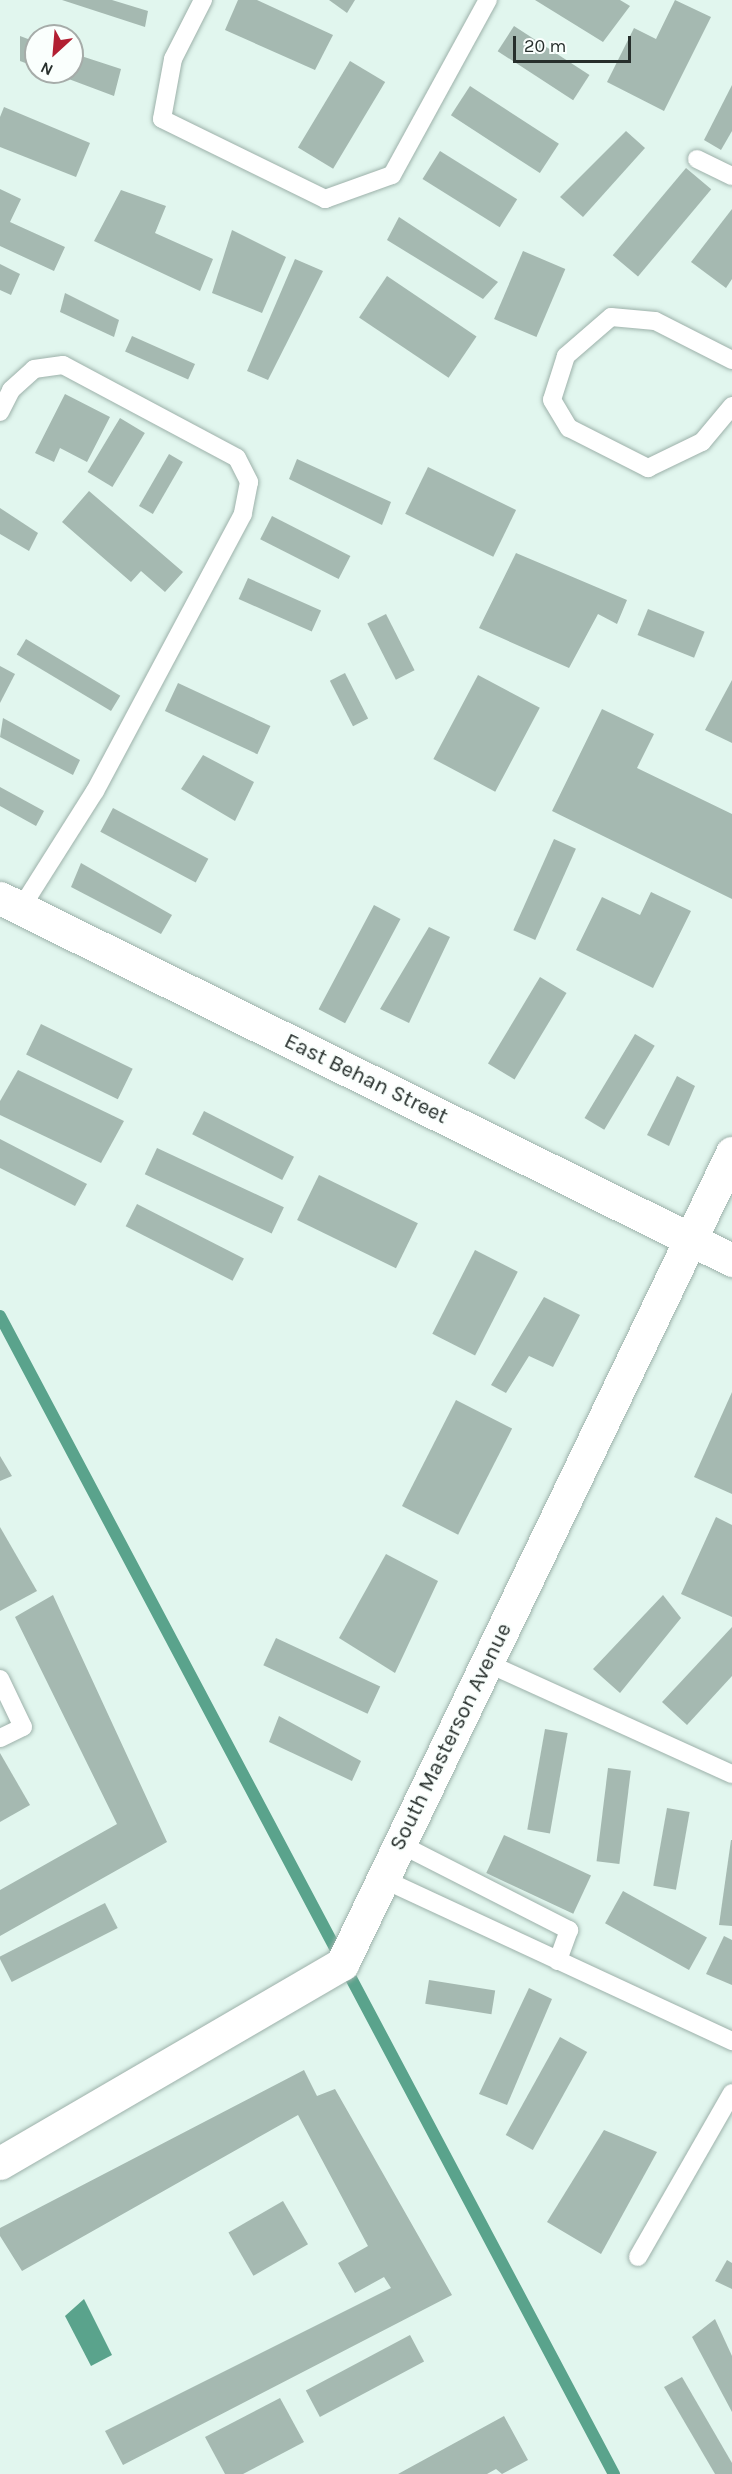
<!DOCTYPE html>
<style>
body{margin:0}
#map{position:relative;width:732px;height:2474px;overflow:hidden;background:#e1f6ee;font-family:Karla,sans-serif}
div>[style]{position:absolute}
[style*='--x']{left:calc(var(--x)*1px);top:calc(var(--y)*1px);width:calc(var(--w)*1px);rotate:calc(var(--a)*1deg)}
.water>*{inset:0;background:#5aa38c}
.stream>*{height:12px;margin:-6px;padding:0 6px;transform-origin:6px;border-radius:6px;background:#5aa38c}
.building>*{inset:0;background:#a5b9b1;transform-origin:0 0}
.roads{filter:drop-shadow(0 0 2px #9db1aa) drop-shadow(0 0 2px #9db1aa)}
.service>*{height:18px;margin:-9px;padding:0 9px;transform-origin:9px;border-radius:9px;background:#fff}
.minor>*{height:33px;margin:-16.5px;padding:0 16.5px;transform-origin:16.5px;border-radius:16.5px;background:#fff}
span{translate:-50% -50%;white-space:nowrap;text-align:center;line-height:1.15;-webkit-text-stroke:4.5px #fafffd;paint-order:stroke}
.street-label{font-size:22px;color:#272f2c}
.north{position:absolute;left:24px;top:24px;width:60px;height:60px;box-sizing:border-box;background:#fafffd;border:2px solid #a6aca9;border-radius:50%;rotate:206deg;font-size:16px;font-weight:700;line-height:24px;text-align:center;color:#272f2c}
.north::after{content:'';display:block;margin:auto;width:21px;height:27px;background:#b21f32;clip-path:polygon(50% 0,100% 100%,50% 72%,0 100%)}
.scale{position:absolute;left:513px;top:36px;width:118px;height:27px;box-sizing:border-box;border:3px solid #272f2c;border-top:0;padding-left:8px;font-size:18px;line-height:21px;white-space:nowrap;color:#272f2c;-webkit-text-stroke:4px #fafffd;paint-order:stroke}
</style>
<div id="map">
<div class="water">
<div style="clip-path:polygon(84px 2299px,112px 2355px,91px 2366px,65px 2316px)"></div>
</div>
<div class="stream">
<div style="--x:0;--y:1316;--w:1311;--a:62.07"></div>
</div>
<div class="building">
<div style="clip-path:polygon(62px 0,112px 0,148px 11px,145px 27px)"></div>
<div style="clip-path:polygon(238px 0,257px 0,333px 35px,315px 70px,225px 30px)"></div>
<div style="clip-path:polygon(329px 0,355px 0,347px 13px)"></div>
<div style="clip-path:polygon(535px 0,620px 0,630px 6px,603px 42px)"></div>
<div style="clip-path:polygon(675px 0,711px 17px,664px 111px,607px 82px,634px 28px,656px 39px)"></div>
<div style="left:514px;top:26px;width:90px;height:30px;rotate:33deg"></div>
<div style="clip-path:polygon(20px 36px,36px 42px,36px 67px,20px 61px)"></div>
<div style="clip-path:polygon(72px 53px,121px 69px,114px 96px,50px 72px,72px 72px)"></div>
<div style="left:350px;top:61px;width:41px;height:101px;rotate:31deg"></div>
<div style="clip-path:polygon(732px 85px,732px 131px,721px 150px,704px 140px)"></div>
<div style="left:470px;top:86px;width:106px;height:35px;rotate:33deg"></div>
<div style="clip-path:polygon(4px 107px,90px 143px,76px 177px,0 147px,0 117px)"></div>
<div style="clip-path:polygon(626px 131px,645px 148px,583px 217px,560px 197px)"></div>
<div style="left:440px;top:151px;width:91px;height:33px;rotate:32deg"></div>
<div style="left:686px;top:168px;width:33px;height:114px;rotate:40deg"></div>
<div style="clip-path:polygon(0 189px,21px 199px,10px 222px,65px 247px,54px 271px,0 246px)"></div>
<div style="clip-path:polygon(121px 190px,166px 206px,155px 233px,213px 259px,200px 291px,94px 241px)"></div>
<div style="clip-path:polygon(732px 209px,732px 279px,726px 288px,691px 262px)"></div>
<div style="clip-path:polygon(399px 217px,498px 282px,483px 299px,387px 240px)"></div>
<div style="clip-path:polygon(232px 230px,286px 257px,262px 313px,212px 293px)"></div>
<div style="left:523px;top:251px;width:46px;height:74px;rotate:23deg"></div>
<div style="clip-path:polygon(295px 259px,323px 271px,268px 380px,247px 371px)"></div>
<div style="clip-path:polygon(0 264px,20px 274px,11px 295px,0 290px)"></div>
<div style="left:387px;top:276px;width:108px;height:50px;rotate:34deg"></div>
<div style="clip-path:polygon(65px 293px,119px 320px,114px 337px,60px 312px)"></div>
<div style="left:132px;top:336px;width:69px;height:17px;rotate:24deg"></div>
<div style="clip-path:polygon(65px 394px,110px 417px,87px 462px,60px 448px,54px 462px,35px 453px)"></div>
<div style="left:120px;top:418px;width:29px;height:63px;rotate:31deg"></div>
<div style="left:169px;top:454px;width:16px;height:60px;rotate:30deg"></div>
<div style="clip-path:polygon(297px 459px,391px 502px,382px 525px,289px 479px)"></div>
<div style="left:428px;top:467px;width:98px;height:52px;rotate:26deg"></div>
<div style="clip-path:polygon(89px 491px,183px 572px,165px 592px,141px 571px,131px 582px,62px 522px)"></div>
<div style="clip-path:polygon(0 508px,38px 533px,29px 551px,0 534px)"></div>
<div style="left:272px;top:516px;width:88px;height:26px;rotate:27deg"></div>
<div style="clip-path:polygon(516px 553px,627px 600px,617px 624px,598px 614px,569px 668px,479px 628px)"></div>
<div style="left:248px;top:578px;width:80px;height:23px;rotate:24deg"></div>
<div style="left:648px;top:609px;width:61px;height:28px;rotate:22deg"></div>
<div style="left:386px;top:614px;width:63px;height:21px;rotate:63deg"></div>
<div style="left:26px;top:639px;width:110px;height:18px;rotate:31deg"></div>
<div style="clip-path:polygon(0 666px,15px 674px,0 703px)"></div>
<div style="left:345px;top:673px;width:51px;height:17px;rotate:63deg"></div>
<div style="left:478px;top:675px;width:70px;height:95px;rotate:28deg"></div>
<div style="clip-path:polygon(732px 680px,732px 743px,705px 730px)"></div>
<div style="left:178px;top:683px;width:102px;height:31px;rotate:25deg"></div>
<div style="clip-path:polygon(602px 709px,654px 734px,637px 768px,732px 814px,732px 899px,552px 811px)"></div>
<div style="clip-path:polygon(3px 718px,80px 760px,73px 775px,0 737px)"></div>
<div style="clip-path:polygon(203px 755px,254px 782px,235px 821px,181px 789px)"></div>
<div style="clip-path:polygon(0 787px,44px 811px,36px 826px,0 806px)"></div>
<div style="left:113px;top:808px;width:108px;height:27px;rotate:28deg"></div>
<div style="left:554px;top:839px;width:24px;height:100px;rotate:24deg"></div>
<div style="clip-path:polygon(81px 863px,172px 915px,161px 934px,71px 887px)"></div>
<div style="clip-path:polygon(651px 892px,691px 911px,653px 988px,576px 950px,602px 897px,640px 915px)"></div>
<div style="left:374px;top:905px;width:30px;height:118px;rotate:28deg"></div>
<div style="clip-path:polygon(429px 927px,450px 937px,409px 1023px,380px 1009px)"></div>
<div style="left:540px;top:977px;width:31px;height:101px;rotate:31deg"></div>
<div style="left:41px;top:1024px;width:102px;height:34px;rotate:26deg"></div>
<div style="left:635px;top:1034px;width:23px;height:98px;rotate:31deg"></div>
<div style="clip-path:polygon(18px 1070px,124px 1121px,101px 1163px,0 1115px,0 1101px)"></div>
<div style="clip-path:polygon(677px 1076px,695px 1086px,669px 1146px,647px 1135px)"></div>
<div style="left:204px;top:1111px;width:101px;height:26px;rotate:27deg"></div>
<div style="clip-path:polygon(0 1139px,87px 1184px,75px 1206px,0 1168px)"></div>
<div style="left:157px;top:1148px;width:140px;height:29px;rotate:25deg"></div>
<div style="left:319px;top:1175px;width:110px;height:50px;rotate:26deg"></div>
<div style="left:137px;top:1204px;width:120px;height:25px;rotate:27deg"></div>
<div style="left:475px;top:1250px;width:48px;height:94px;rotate:27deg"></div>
<div style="clip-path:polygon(544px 1297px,580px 1315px,553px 1367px,529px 1356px,506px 1393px,491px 1385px)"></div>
<div style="clip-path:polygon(732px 1392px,732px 1494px,694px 1477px)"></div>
<div style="left:456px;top:1400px;width:63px;height:119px;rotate:27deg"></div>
<div style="clip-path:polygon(0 1456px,12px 1476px,0 1481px)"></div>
<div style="clip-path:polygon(716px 1517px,732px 1525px,732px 1617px,681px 1594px)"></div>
<div style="clip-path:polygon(0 1527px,37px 1591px,0 1611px)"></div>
<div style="clip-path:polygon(386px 1554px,438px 1581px,395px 1673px,339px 1638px)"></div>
<div style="clip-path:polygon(53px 1595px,167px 1842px,0 1936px,0 1890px,117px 1824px,15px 1617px)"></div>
<div style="clip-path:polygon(663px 1595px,681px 1618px,620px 1693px,593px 1669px)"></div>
<div style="clip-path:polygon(732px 1627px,732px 1676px,687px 1725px,662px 1702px)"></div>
<div style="left:276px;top:1638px;width:115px;height:30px;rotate:25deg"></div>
<div style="clip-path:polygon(279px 1716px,361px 1761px,352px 1781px,269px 1742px)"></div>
<div style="left:545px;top:1729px;width:23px;height:102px;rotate:10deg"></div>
<div style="clip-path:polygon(0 1753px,30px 1805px,0 1822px)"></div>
<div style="left:608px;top:1768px;width:23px;height:94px;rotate:7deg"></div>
<div style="left:667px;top:1808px;width:23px;height:79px;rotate:10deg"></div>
<div style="left:504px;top:1835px;width:96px;height:42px;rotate:25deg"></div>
<div style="clip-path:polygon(731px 1840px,732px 1840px,732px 1926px,719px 1925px)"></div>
<div style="left:623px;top:1891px;width:96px;height:37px;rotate:29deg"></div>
<div style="left:105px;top:1903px;width:28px;height:119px;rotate:63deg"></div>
<div style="clip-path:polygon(724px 1936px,732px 1940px,732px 1985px,706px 1974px)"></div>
<div style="left:429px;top:1980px;width:67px;height:24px;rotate:9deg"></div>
<div style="clip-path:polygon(529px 1988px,552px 1999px,507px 2105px,479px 2094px)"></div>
<div style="left:560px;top:2037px;width:31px;height:112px;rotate:29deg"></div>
<div style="clip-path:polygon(304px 2070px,317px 2096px,335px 2089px,452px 2295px,123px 2465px,105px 2431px,391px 2288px,384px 2277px,355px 2293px,338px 2263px,368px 2246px,298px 2115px,22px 2271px,0 2236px,0 2228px)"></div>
<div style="clip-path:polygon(604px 2130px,657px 2152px,601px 2254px,547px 2222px)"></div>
<div style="left:283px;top:2201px;width:50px;height:63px;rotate:60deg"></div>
<div style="clip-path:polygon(727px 2260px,732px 2263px,732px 2289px,715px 2281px)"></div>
<div style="clip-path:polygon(715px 2319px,732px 2356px,732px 2412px,692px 2337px)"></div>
<div style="left:410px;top:2335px;width:30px;height:118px;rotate:62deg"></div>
<div style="clip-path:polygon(682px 2377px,732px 2463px,732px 2474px,715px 2474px,664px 2387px)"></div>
<div style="clip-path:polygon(280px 2398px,304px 2442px,243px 2474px,225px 2474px,205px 2437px)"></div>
<div style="clip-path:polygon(504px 2416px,528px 2460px,502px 2474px,496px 2469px,487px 2474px,398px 2474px)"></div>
</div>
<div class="roads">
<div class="service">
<div style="--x:203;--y:0;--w:66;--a:117"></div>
<div style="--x:173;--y:59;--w:61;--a:100.4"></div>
<div style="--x:162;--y:119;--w:182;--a:26.1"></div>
<div style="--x:325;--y:199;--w:71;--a:-19.7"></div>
<div style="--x:392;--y:175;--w:200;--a:-61.3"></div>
<div style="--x:697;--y:159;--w:39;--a:26"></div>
<div style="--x:732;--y:360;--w:86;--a:-153.1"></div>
<div style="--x:655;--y:321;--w:44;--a:-174.8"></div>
<div style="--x:611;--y:317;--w:60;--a:139.1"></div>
<div style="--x:566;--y:356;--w:46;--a:107.7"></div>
<div style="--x:552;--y:400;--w:33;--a:59"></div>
<div style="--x:569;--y:428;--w:89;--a:26.9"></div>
<div style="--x:648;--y:468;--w:60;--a:-25.7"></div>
<div style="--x:702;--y:442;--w:47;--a:-50.2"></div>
<div style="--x:0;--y:412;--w:25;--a:-63"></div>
<div style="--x:11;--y:390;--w:31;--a:-42"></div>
<div style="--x:34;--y:369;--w:29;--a:-8"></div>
<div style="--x:63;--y:365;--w:197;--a:28.1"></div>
<div style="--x:237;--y:458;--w:27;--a:63"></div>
<div style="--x:249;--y:482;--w:33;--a:101"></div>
<div style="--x:243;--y:514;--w:314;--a:118.1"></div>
<div style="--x:95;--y:791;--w:138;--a:122.3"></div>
<div style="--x:487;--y:1663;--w:269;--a:24.4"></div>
<div style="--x:0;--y:1679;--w:53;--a:64.4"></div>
<div style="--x:23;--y:1727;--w:25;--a:154"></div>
<div style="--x:400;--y:1844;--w:190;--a:27"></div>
<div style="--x:569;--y:1930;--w:33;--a:110"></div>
<div style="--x:383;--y:1879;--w:385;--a:24.9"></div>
<div style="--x:638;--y:2257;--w:189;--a:-60.2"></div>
</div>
<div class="minor">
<div style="--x:0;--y:898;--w:817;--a:26.31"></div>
<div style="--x:0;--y:2163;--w:396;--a:-30.2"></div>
<div style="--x:342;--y:1964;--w:900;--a:-64.32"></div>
</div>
</div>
<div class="street-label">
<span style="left:366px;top:1079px;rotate:26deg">East Behan Street</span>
<span style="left:451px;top:1737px;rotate:-64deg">South Masterson Avenue</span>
</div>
<div class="north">N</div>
<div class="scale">20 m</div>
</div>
